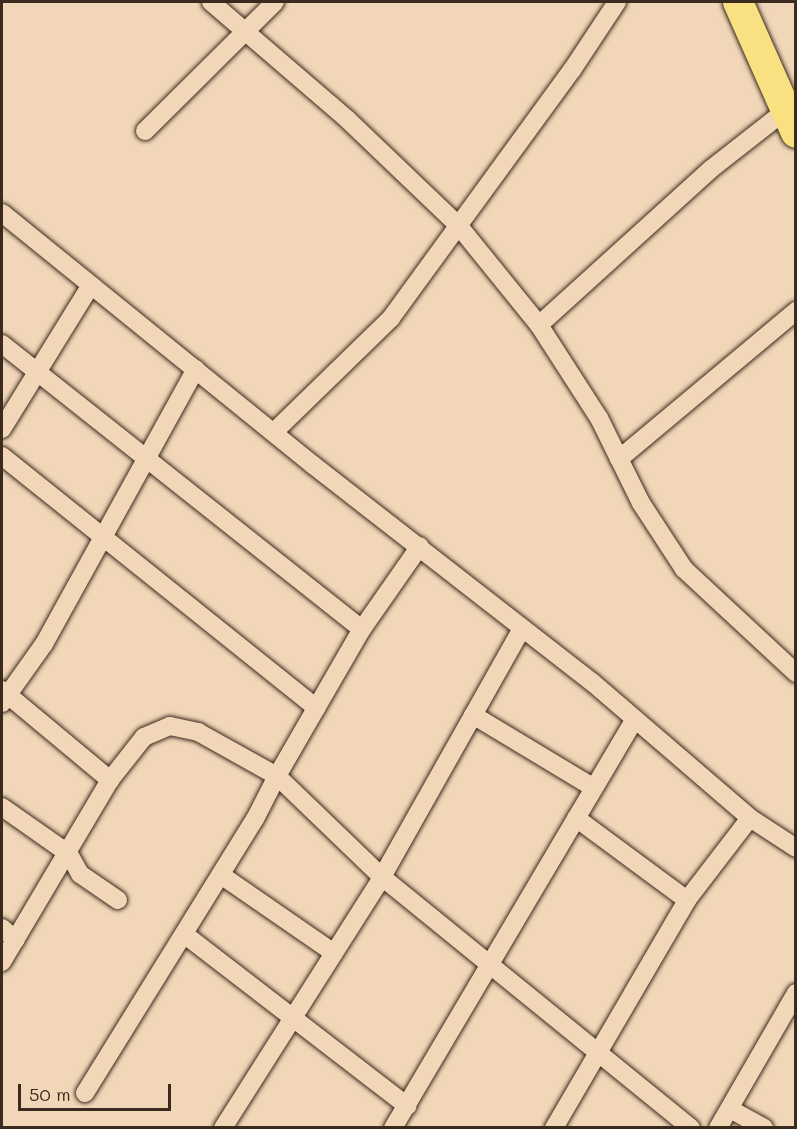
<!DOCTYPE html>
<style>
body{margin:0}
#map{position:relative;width:797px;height:1129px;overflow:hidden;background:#f1d7b8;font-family:Mali,sans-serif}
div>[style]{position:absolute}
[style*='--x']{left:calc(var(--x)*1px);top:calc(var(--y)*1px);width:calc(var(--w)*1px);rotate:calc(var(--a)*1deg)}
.roads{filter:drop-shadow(0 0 2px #3b2a1e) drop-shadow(0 0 2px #3b2a1e)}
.minor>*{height:18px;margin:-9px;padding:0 9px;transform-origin:9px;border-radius:9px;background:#f1d7b8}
.trunk>*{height:30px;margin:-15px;padding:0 15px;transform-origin:15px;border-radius:15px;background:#f9e181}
span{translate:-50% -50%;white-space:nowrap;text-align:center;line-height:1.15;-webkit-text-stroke:6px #f1d7b8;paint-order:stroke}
.frame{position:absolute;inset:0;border:3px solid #3b2a1e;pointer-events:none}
.scale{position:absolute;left:18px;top:1084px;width:153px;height:27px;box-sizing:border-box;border:3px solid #3b2a1e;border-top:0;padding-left:8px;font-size:18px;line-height:21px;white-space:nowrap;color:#3b2a1e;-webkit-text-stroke:4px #f1d7b8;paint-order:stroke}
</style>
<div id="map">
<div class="roads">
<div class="minor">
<div style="--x:211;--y:2;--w:181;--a:40.7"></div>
<div style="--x:348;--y:120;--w:152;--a:43.7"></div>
<div style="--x:458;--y:225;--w:129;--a:51"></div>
<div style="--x:539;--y:325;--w:111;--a:57.2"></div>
<div style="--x:599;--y:418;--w:95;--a:63.7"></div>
<div style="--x:641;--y:503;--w:79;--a:56.9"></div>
<div style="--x:684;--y:569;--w:153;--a:42.9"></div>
<div style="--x:145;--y:131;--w:183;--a:-44.8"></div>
<div style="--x:2;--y:213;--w:400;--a:39"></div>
<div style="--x:313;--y:465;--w:353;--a:37.9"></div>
<div style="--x:592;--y:682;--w:208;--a:40.7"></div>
<div style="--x:750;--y:818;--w:55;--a:33.1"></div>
<div style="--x:539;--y:325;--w:232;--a:-42.2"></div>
<div style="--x:711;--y:169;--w:94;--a:-38.1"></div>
<div style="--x:2;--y:344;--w:459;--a:38.4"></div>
<div style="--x:2;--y:429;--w:169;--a:-58.3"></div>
<div style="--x:275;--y:431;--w:162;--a:-44.2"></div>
<div style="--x:391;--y:318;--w:307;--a:-53.9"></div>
<div style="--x:572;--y:70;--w:82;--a:-56.5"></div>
<div style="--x:2;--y:456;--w:403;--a:38.7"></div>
<div style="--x:619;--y:459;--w:231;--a:-39.9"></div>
<div style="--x:2;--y:690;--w:141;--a:39.8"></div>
<div style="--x:2;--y:703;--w:72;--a:-54.6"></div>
<div style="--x:44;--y:644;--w:314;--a:-61.1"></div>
<div style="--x:473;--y:715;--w:141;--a:31.1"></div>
<div style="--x:2;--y:807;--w:82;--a:35"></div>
<div style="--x:69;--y:854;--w:23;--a:61"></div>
<div style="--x:80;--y:874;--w:46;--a:34.4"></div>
<div style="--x:576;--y:818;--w:138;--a:36.5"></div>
<div style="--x:221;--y:875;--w:137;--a:34.6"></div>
<div style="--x:2;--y:928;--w:18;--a:41"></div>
<div style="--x:184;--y:934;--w:282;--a:37.6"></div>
<div style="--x:2;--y:962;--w:212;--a:-59.3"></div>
<div style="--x:110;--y:780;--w:55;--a:-51.7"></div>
<div style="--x:144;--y:737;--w:28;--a:-23"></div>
<div style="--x:170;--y:726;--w:29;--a:12"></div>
<div style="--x:198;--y:732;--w:90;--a:29.1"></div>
<div style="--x:277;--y:776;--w:170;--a:-60"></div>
<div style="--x:362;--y:629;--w:101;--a:-55.1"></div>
<div style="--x:85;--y:1093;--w:322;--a:-58.2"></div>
<div style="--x:255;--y:819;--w:48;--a:-62.9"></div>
<div style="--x:277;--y:776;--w:146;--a:43.9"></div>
<div style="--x:382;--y:877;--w:398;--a:39.1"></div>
<div style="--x:730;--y:1109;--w:39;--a:29"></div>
<div style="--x:223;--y:1128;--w:297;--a:-57.6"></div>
<div style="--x:382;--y:877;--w:283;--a:-60.6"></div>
<div style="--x:393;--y:1128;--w:475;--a:-59.4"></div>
<div style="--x:554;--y:1128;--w:264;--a:-59.7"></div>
<div style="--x:687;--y:900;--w:103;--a:-52.5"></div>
<div style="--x:718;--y:1128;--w:156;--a:-60"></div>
</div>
<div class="trunk">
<div style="--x:738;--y:2;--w:143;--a:66.1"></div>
</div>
</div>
<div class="frame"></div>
<div class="scale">50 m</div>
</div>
